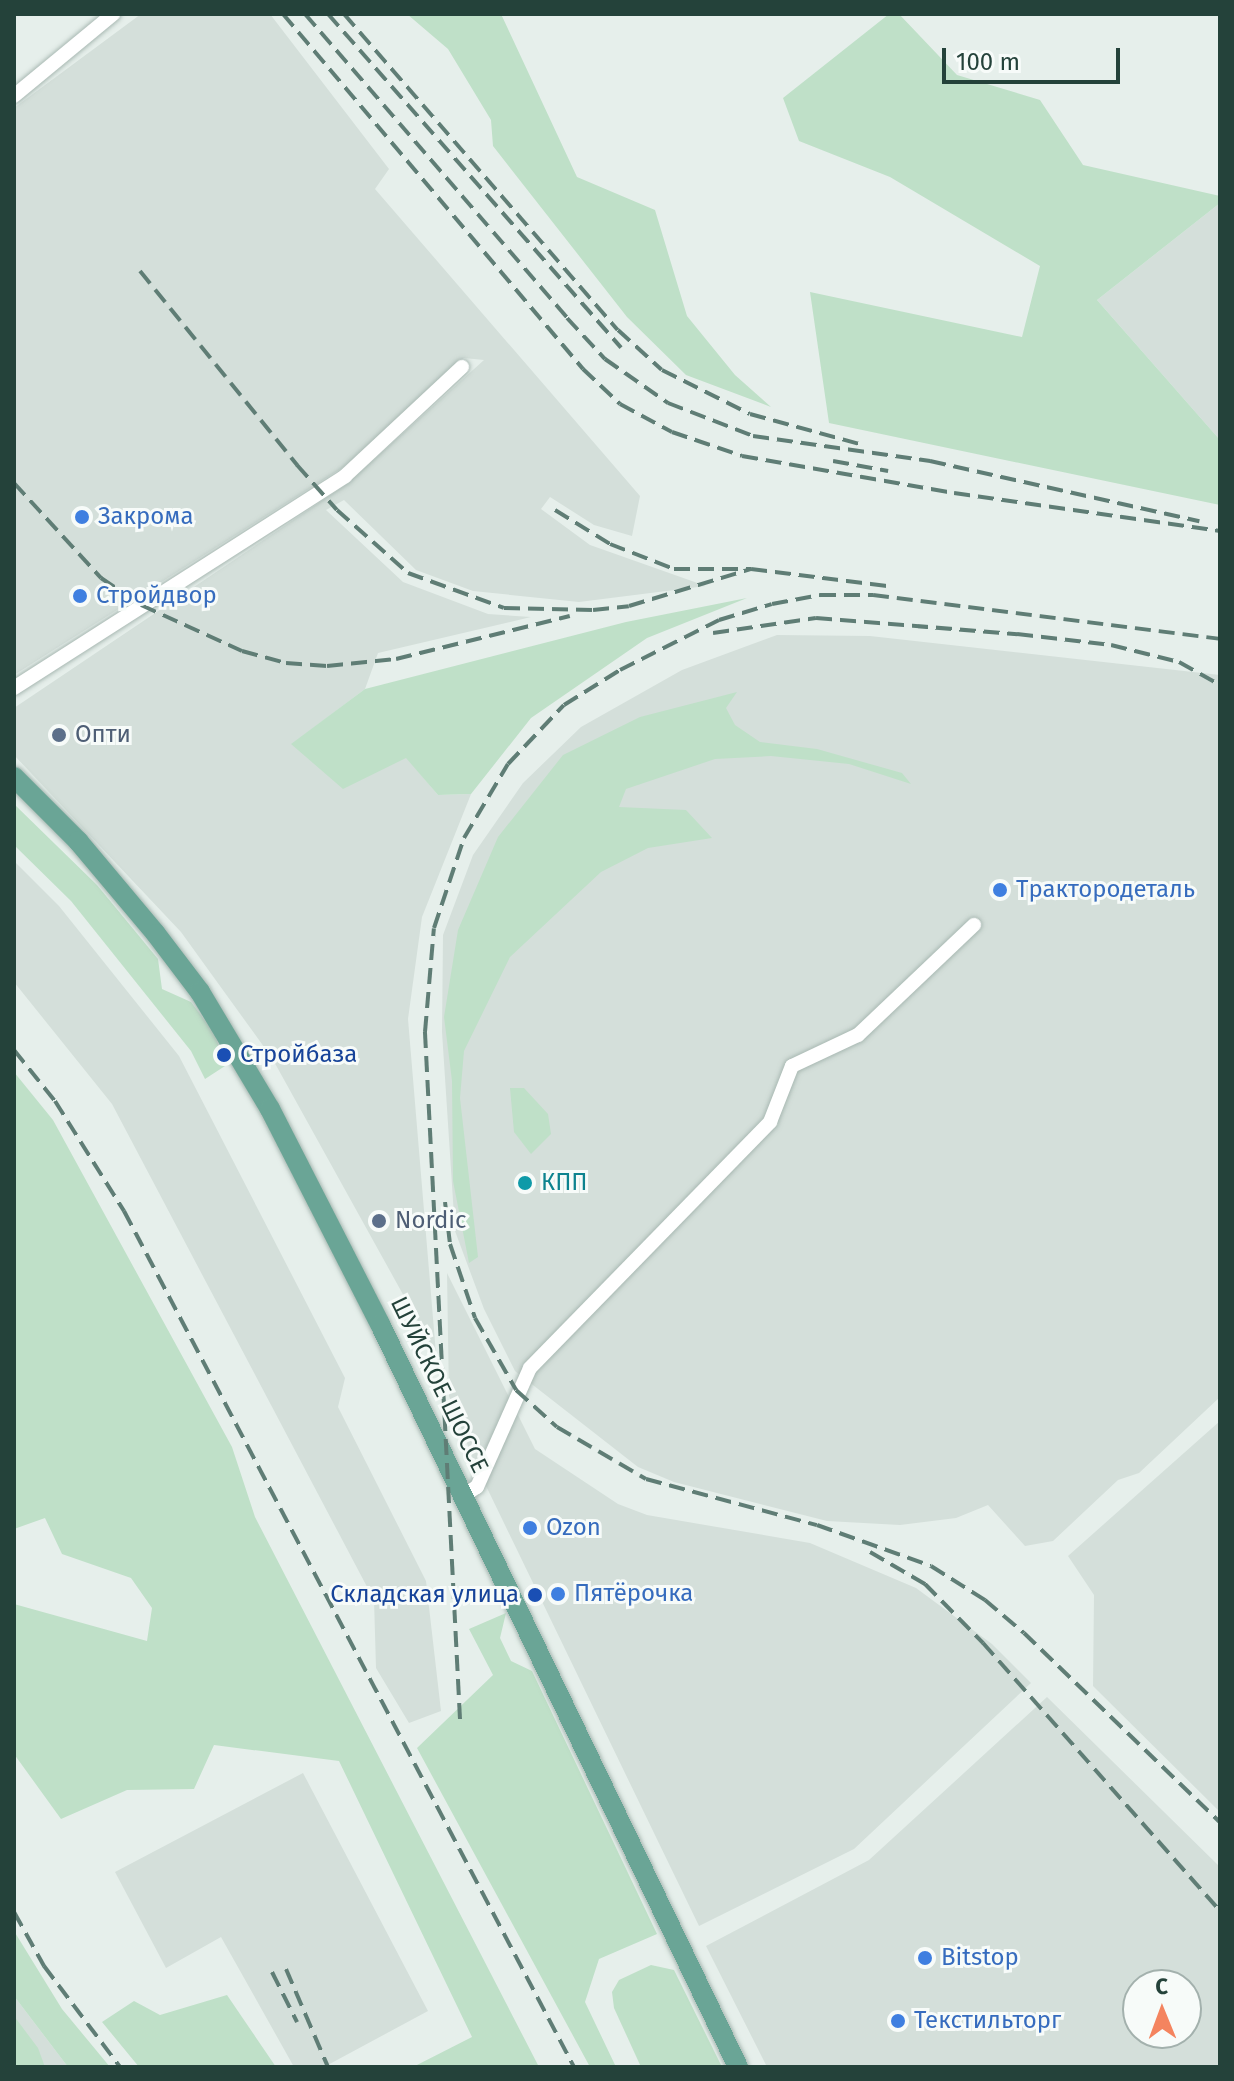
<!DOCTYPE html>
<meta charset="utf-8">
<style>
body{margin:0}
#map{position:relative;width:1234px;height:2081px;overflow:hidden;background:#e6efeb;font-family:"Fira Sans",sans-serif}
div>[style]{position:absolute}
[style*='--x']{left:calc(var(--x)*1px);top:calc(var(--y)*1px);width:calc(var(--w)*1px);rotate:calc(var(--a)*1deg)}
.built>*{inset:0;background:#d4dfda}
.green>*{inset:0;background:#bfe0c8}
.roads{filter:drop-shadow(0 0 2px #a8b8b2) drop-shadow(0 0 2px #a8b8b2)}
.minor>*{height:14px;margin:-7px;padding:0 7px;transform-origin:7px;border-radius:7px;background:#fff}
.primary>*{height:20px;margin:-10px;padding:0 10px;transform-origin:10px;border-radius:10px;background:#6aa596}
.rail>*{height:4px;margin-top:-2px;transform-origin:0;background:repeating-linear-gradient(90deg,#5f7d75 0 16px,transparent 0 24px)}
.dots>*{width:22px;height:22px;translate:-50% -50%;box-sizing:border-box;border:4px solid #f7fbf9;border-radius:50%}
span{translate:-50% -50%;white-space:nowrap;text-align:center;line-height:1.15;-webkit-text-stroke:6px #f7fbf9;paint-order:stroke}
.shop-label{font-size:24px;color:#366cbe}
.left{translate:0 -50%;text-align:left}
.service-label{font-size:24px;color:#4e5e75}
.transit-label{font-size:24px;color:#164399}
.right{translate:-100% -50%;text-align:right}
.culture-label{font-size:24px;color:#0d838f}
.street-label{font-size:24px;color:#24423a}
.frame{position:absolute;inset:0;border:16px solid #24423a;pointer-events:none}
.north{position:absolute;left:1122px;top:1969px;width:80px;height:80px;box-sizing:border-box;background:#f7fbf9;border:2px solid #a3b1ad;border-radius:50%;rotate:359deg;font-size:22px;font-weight:700;line-height:32px;text-align:center;color:#24423a}
.north::after{content:'';display:block;margin:auto;width:28px;height:36px;background:#f4845f;clip-path:polygon(50% 0,100% 100%,50% 72%,0 100%)}
.scale{position:absolute;left:942px;top:48px;width:178px;height:36px;box-sizing:border-box;border:4px solid #24423a;border-top:0;padding-left:10px;font-size:24px;line-height:28px;white-space:nowrap;color:#24423a;-webkit-text-stroke:6px #f7fbf9;paint-order:stroke}
</style>
<div id="map">
<div class="built">
<div style="clip-path:polygon(141px 14px,270px 14px,389px 169px,375px 189px,640px 496px,632px 536px,594px 525px,550px 497px,541px 509px,590px 545px,706px 586px,579px 602px,473px 591px,416px 570px,344px 500px,326px 510px,403px 582px,488px 614px,531px 617px,378px 653px,365px 689px,292px 744px,407px 758px,438px 795px,471px 794px,422px 917px,408px 1019px,436px 1354px,272px 1058px,181px 932px,14px 755px,14px 708px,347px 484px,484px 360px,464px 358px,345px 466px,14px 675px,14px 108px)"></div>
<div style="clip-path:polygon(1220px 203px,1220px 440px,1097px 300px)"></div>
<div style="clip-path:polygon(777px 635px,870px 636px,1220px 675px,1220px 1397px,1139px 1473px,1118px 1480px,1053px 1541px,1025px 1546px,988px 1505px,956px 1518px,900px 1525px,827px 1521px,674px 1482px,638px 1467px,515px 1371px,484px 1309px,455px 1231px,442px 1032px,443px 935px,473px 855px,523px 783px,581px 727px,682px 670px)"></div>
<div style="clip-path:polygon(14px 861px,59px 906px,179px 1056px,345px 1378px,338px 1407px,426px 1581px,441px 1711px,409px 1723px,376px 1668px,374px 1600px,112px 1104px,14px 982px)"></div>
<div style="clip-path:polygon(447px 1273px,535px 1449px,618px 1504px,647px 1515px,810px 1543px,916px 1588px,992px 1644px,1031px 1683px,854px 1849px,699px 1926px,473px 1459px,449px 1396px)"></div>
<div style="clip-path:polygon(1220px 1421px,1220px 1812px,1093px 1686px,1094px 1595px,1068px 1556px)"></div>
<div style="clip-path:polygon(evenodd,1047px 1697px,1220px 1867px,1220px 2067px,767px 2067px,706px 1946px,869px 1860px,1047px 1697px,1138px 1985px,1186px 1985px,1186px 2033px,1138px 2033px,1138px 1985px)"></div>
<div style="clip-path:polygon(303px 1773px,428px 2011px,324px 2067px,294px 2067px,221px 1937px,166px 1968px,115px 1872px)"></div>
<div style="clip-path:polygon(14px 1996px,68px 2067px,14px 2067px)"></div>
</div>
<div class="green">
<div style="clip-path:polygon(407px 14px,501px 14px,577px 177px,655px 210px,687px 316px,735px 375px,771px 407px,686px 375px,627px 317px,493px 146px,491px 120px,448px 49px)"></div>
<div style="clip-path:polygon(889px 14px,899px 14px,957px 75px,1040px 100px,1083px 165px,1220px 196px,1220px 203px,1097px 300px,1220px 440px,1220px 505px,829px 423px,810px 292px,1022px 337px,1040px 266px,890px 177px,799px 141px,783px 98px)"></div>
<div style="clip-path:polygon(747px 598px,647px 638px,531px 718px,471px 794px,438px 795px,406px 758px,343px 789px,291px 744px,365px 689px,626px 622px)"></div>
<div style="clip-path:polygon(737px 692px,726px 708px,735px 725px,760px 742px,817px 749px,902px 773px,911px 784px,849px 764px,771px 756px,715px 759px,626px 789px,619px 807px,686px 810px,712px 838px,648px 848px,601px 872px,510px 957px,464px 1051px,460px 1098px,478px 1257px,469px 1263px,453px 1181px,452px 1081px,444px 1017px,458px 930px,498px 837px,563px 755px,640px 717px)"></div>
<div style="clip-path:polygon(14px 804px,97px 885px,158px 959px,162px 989px,191px 1002px,215px 1034px,225px 1066px,205px 1079px,191px 1051px,71px 901px,14px 845px)"></div>
<div style="clip-path:polygon(14px 1072px,53px 1120px,232px 1447px,255px 1517px,539px 2067px,413px 2067px,472px 2037px,339px 1761px,214px 1745px,194px 1789px,127px 1790px,61px 1819px,14px 1754px,14px 1604px,147px 1641px,152px 1608px,131px 1578px,62px 1554px,45px 1518px,14px 1529px)"></div>
<div style="clip-path:polygon(510px 1088px,524px 1088px,548px 1114px,551px 1134px,531px 1154px,514px 1132px)"></div>
<div style="clip-path:polygon(506px 1613px,500px 1638px,511px 1661px,532px 1671px,657px 1934px,599px 1959px,585px 2002px,616px 2067px,590px 2067px,417px 1748px,493px 1675px,469px 1629px)"></div>
<div style="clip-path:polygon(14px 1931px,62px 2009px,110px 2067px,68px 2067px,14px 1996px)"></div>
<div style="clip-path:polygon(651px 1965px,674px 1970px,722px 2067px,641px 2067px,614px 2008px,612px 1992px,619px 1980px)"></div>
<div style="clip-path:polygon(227px 1995px,276px 2067px,139px 2067px,102px 2022px,134px 2001px,160px 2015px)"></div>
<div style="clip-path:polygon(14px 2016px,38px 2048px,45px 2067px,14px 2067px)"></div>
</div>
<div class="roads">
<div class="minor">
<div style="--x:14;--y:96;--w:129;--a:-39.6"></div>
<div style="--x:14;--y:688;--w:393;--a:-32.6"></div>
<div style="--x:345;--y:476;--w:160;--a:-43"></div>
<div style="--x:464;--y:1495;--w:15;--a:-32"></div>
<div style="--x:477;--y:1487;--w:130;--a:-66"></div>
<div style="--x:530;--y:1368;--w:344;--a:-45.7"></div>
<div style="--x:770;--y:1122;--w:60;--a:-68.6"></div>
<div style="--x:792;--y:1066;--w:73;--a:-25.2"></div>
<div style="--x:858;--y:1035;--w:160;--a:-43.5"></div>
</div>
<div class="primary">
<div style="--x:14;--y:777;--w:91;--a:45"></div>
<div style="--x:78;--y:841;--w:121;--a:50"></div>
<div style="--x:156;--y:934;--w:73;--a:52.8"></div>
<div style="--x:200;--y:992;--w:136;--a:59.1"></div>
<div style="--x:270;--y:1109;--w:242;--a:62.9"></div>
<div style="--x:380;--y:1324;--w:825;--a:64.27"></div>
</div>
</div>
<div class="rail">
<div style="--x:283;--y:14;--w:465;--a:49.8"></div>
<div style="--x:583;--y:369;--w:51;--a:43.4"></div>
<div style="--x:620;--y:404;--w:59;--a:28.3"></div>
<div style="--x:672;--y:432;--w:74;--a:18.9"></div>
<div style="--x:742;--y:456;--w:215;--a:9.9"></div>
<div style="--x:954;--y:493;--w:269;--a:8.1"></div>
<div style="--x:305;--y:14;--w:401;--a:49.2"></div>
<div style="--x:567;--y:318;--w:56;--a:47.2"></div>
<div style="--x:605;--y:359;--w:77;--a:34.9"></div>
<div style="--x:668;--y:403;--w:91;--a:21.2"></div>
<div style="--x:753;--y:436;--w:179;--a:8"></div>
<div style="--x:930;--y:461;--w:276;--a:12.6"></div>
<div style="--x:328;--y:14;--w:444;--a:48.7"></div>
<div style="--x:344;--y:14;--w:418;--a:49.1"></div>
<div style="--x:618;--y:330;--w:59;--a:42.3"></div>
<div style="--x:662;--y:370;--w:98;--a:26.6"></div>
<div style="--x:750;--y:414;--w:114;--a:15.3"></div>
<div style="--x:140;--y:271;--w:250;--a:51"></div>
<div style="--x:297;--y:465;--w:60;--a:48.4"></div>
<div style="--x:337;--y:510;--w:95;--a:41.6"></div>
<div style="--x:408;--y:573;--w:102;--a:20"></div>
<div style="--x:504;--y:608;--w:89;--a:1.3"></div>
<div style="--x:593;--y:610;--w:36;--a:-6"></div>
<div style="--x:629;--y:606;--w:127;--a:-16.9"></div>
<div style="--x:833;--y:461;--w:56;--a:10.3"></div>
<div style="--x:14;--y:483;--w:129;--a:47.5"></div>
<div style="--x:101;--y:578;--w:48;--a:34"></div>
<div style="--x:141;--y:605;--w:111;--a:24.5"></div>
<div style="--x:242;--y:651;--w:46;--a:15.3"></div>
<div style="--x:286;--y:663;--w:41;--a:4.2"></div>
<div style="--x:327;--y:666;--w:69;--a:-5.8"></div>
<div style="--x:396;--y:659;--w:179;--a:-13.9"></div>
<div style="--x:555;--y:510;--w:65;--a:31.7"></div>
<div style="--x:610;--y:544;--w:69;--a:21.3"></div>
<div style="--x:674;--y:569;--w:77;--a:0"></div>
<div style="--x:751;--y:569;--w:137;--a:7.1"></div>
<div style="--x:713;--y:633;--w:104;--a:-8.3"></div>
<div style="--x:816;--y:618;--w:202;--a:4.6"></div>
<div style="--x:1017;--y:634;--w:95;--a:6.7"></div>
<div style="--x:1111;--y:645;--w:70;--a:14"></div>
<div style="--x:1179;--y:662;--w:47;--a:29.3"></div>
<div style="--x:14;--y:1050;--w:65;--a:51.2"></div>
<div style="--x:55;--y:1101;--w:130;--a:57.9"></div>
<div style="--x:124;--y:1211;--w:967;--a:62.27"></div>
<div style="--x:445;--y:1202;--w:42;--a:83.2"></div>
<div style="--x:450;--y:1244;--w:78;--a:71.3"></div>
<div style="--x:475;--y:1318;--w:83;--a:60.3"></div>
<div style="--x:516;--y:1390;--w:55;--a:42.1"></div>
<div style="--x:557;--y:1427;--w:103;--a:30.3"></div>
<div style="--x:646;--y:1479;--w:177;--a:15.1"></div>
<div style="--x:817;--y:1525;--w:121;--a:19.8"></div>
<div style="--x:931;--y:1566;--w:64;--a:32.2"></div>
<div style="--x:985;--y:1600;--w:51;--a:40.2"></div>
<div style="--x:1024;--y:1633;--w:272;--a:44"></div>
<div style="--x:870;--y:1552;--w:64;--a:30.2"></div>
<div style="--x:925;--y:1584;--w:83;--a:45.5"></div>
<div style="--x:983;--y:1643;--w:358;--a:48.5"></div>
<div style="--x:460;--y:1719;--w:688;--a:-92.92"></div>
<div style="--x:425;--y:1032;--w:104;--a:-85.1"></div>
<div style="--x:434;--y:928;--w:95;--a:-71.6"></div>
<div style="--x:464;--y:838;--w:86;--a:-59.3"></div>
<div style="--x:508;--y:764;--w:81;--a:-46.5"></div>
<div style="--x:564;--y:705;--w:66;--a:-32"></div>
<div style="--x:620;--y:670;--w:111;--a:-26.8"></div>
<div style="--x:719;--y:620;--w:55;--a:-16.8"></div>
<div style="--x:772;--y:604;--w:49;--a:-10.6"></div>
<div style="--x:820;--y:595;--w:53;--a:0"></div>
<div style="--x:873;--y:595;--w:350;--a:7.2"></div>
<div style="--x:14;--y:1912;--w:62;--a:60.9"></div>
<div style="--x:44;--y:1966;--w:126;--a:53"></div>
<div style="--x:286;--y:1969;--w:107;--a:66.8"></div>
<div style="--x:272;--y:1972;--w:56;--a:63.4"></div>
</div>
<div class="dots">
<div style="left:82px;top:517px;background:#3f7fe0"></div>
<div style="left:80px;top:596px;background:#3f7fe0"></div>
<div style="left:59px;top:735px;background:#5c6f8a"></div>
<div style="left:1000px;top:890px;background:#3f7fe0"></div>
<div style="left:224px;top:1055px;background:#1a4fb4"></div>
<div style="left:525px;top:1183px;background:#0f9aa8"></div>
<div style="left:379px;top:1221px;background:#5c6f8a"></div>
<div style="left:530px;top:1528px;background:#3f7fe0"></div>
<div style="left:558px;top:1594px;background:#3f7fe0"></div>
<div style="left:535px;top:1595px;background:#1a4fb4"></div>
<div style="left:925px;top:1958px;background:#3f7fe0"></div>
<div style="left:898px;top:2021px;background:#3f7fe0"></div>
</div>
<div class="shop-label">
<span class="left" style="left:98px;top:517px">Закрома</span>
<span class="left" style="left:96px;top:596px">Стройдвор</span>
<span class="left" style="left:1016px;top:890px">Трактородеталь</span>
<span class="left" style="left:546px;top:1528px">Ozon</span>
<span class="left" style="left:574px;top:1594px">Пятёрочка</span>
<span class="left" style="left:941px;top:1958px">Bitstop</span>
<span class="left" style="left:914px;top:2021px">Текстильторг</span>
</div>
<div class="service-label">
<span class="left" style="left:75px;top:735px">Опти</span>
<span class="left" style="left:395px;top:1221px">Nordic</span>
</div>
<div class="transit-label">
<span class="left" style="left:240px;top:1055px">Стройбаза</span>
<span class="right" style="left:519px;top:1595px">Складская улица</span>
</div>
<div class="culture-label">
<span class="left" style="left:541px;top:1183px">КПП</span>
</div>
<div class="street-label">
<span style="left:439px;top:1385px;rotate:64deg">ШУЙСКОЕ ШОССЕ</span>
</div>
<div class="frame"></div>
<div class="north">С</div>
<div class="scale">100 m</div>
</div>
